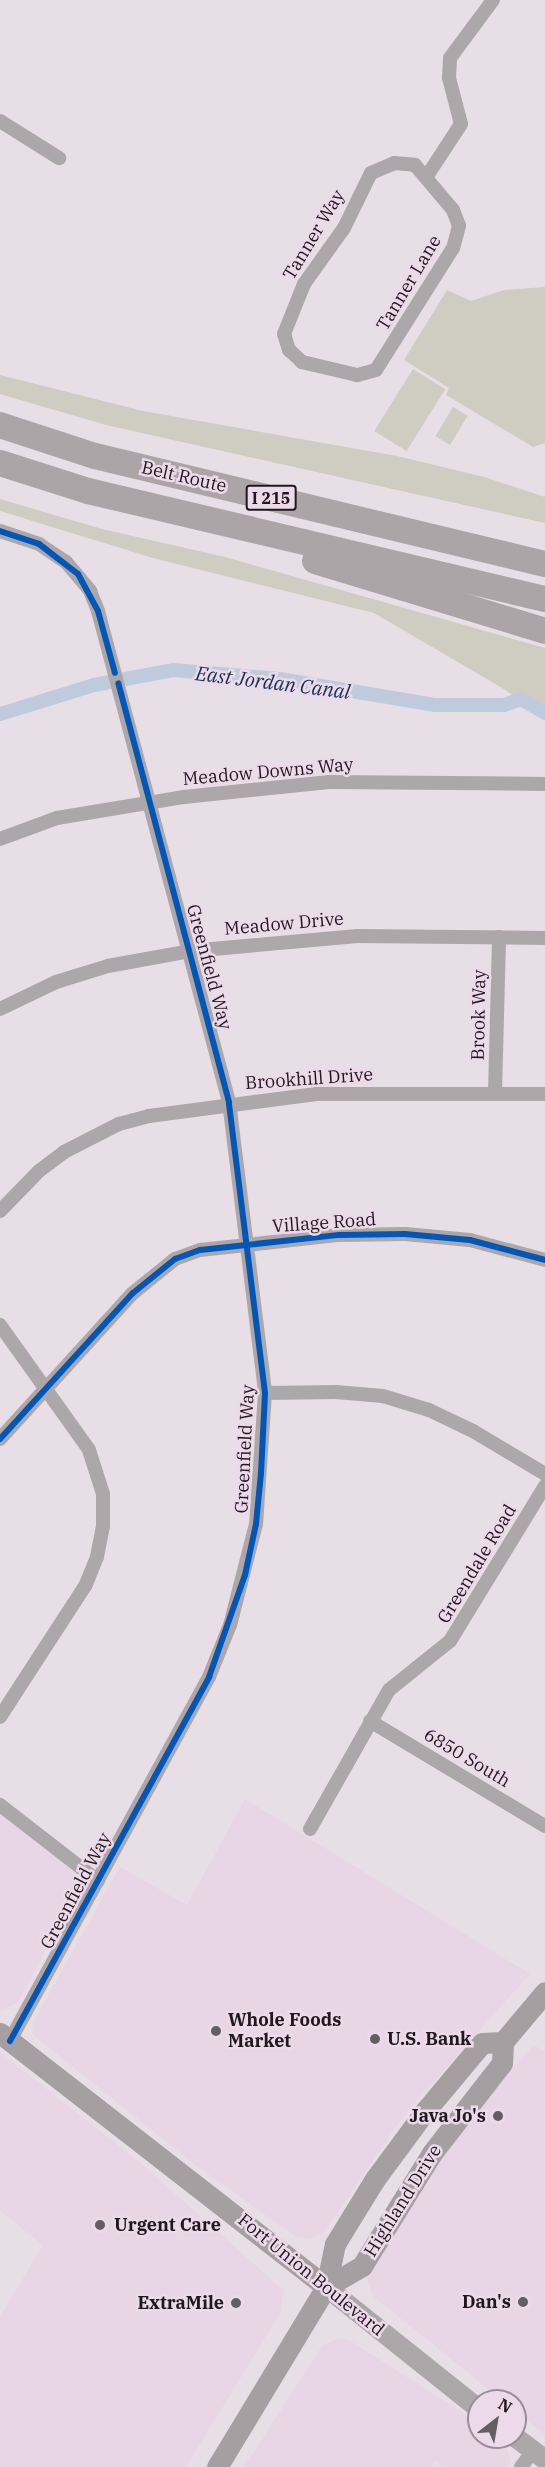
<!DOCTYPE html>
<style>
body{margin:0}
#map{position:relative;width:545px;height:2467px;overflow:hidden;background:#e8dee6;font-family:"IBM Plex Serif",serif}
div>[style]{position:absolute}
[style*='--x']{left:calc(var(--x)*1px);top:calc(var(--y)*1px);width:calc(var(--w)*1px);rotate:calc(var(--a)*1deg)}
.built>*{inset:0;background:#e8d6e6}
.green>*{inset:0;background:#cfccc2;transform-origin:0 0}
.canal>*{height:14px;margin:-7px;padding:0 7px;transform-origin:7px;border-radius:7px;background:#bfcadd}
.street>*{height:14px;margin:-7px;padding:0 7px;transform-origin:7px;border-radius:7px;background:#aca7a9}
.secondary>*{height:20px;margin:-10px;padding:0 10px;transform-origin:10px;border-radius:10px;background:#aca7a8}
.primary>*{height:21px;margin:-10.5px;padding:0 10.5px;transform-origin:10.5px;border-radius:10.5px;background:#a69fa2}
.highway>*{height:26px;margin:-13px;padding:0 13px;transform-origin:13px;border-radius:13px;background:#aca4a7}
.cycleway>*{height:6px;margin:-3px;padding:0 3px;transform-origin:3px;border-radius:3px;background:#0057b8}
.dots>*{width:16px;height:16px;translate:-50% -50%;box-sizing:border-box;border:3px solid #ecdaea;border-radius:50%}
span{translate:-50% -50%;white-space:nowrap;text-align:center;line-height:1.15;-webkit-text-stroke:5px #ecdaea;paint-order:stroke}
.shield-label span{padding:2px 4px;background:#ecdaea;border:2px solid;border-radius:4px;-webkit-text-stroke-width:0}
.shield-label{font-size:16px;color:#1f181e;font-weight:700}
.street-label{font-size:18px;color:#1f181e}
.poi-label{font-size:18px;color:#1f181e;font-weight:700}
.left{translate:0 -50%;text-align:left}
.right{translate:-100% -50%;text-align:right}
.water-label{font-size:20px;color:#153254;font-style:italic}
.north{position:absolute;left:467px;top:2389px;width:60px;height:60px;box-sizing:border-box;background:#ecdaea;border:2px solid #9a8c98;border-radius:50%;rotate:31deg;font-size:16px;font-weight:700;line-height:24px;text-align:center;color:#1f181e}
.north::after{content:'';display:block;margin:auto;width:21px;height:27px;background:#655d64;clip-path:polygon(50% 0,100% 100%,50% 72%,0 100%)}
</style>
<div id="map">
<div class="built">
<div style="clip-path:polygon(245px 1799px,530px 1974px,402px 2118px,330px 2224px,322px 2234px,310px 2239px,296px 2237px,194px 2164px,32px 2034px,34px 2020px,120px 1867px,187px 1905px)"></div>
<div style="clip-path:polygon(0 1814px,76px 1873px,80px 1886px,18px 2002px,0 2012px)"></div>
<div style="clip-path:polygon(534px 2045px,545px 2052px,545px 2435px,515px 2410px,515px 2401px,503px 2401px,373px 2296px,366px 2278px,449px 2147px,481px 2103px)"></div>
<div style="clip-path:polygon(0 2052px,143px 2165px,283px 2290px,281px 2312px,186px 2467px,0 2467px,0 2317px,43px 2245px,0 2211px)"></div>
<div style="clip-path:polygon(339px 2338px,349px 2340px,463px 2413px,479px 2426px,479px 2437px,493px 2437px,507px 2448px,511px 2461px,507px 2467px,445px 2467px,434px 2461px,431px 2467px,244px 2467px,322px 2346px)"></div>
</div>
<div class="green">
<div style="clip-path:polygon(545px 287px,545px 443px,533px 447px,446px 395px,449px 388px,404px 360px,447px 290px,471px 301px,504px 290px)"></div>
<div style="left:413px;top:369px;width:38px;height:73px;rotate:32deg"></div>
<div style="clip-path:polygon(0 375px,143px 411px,397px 456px,484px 477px,545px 497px,545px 523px,106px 425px,0 394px)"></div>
<div style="left:453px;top:407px;width:17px;height:34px;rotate:31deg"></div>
<div style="clip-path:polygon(0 499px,102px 529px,225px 557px,545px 648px,545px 719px,504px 689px,374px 613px,153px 558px,0 511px)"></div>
</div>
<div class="canal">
<div style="--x:0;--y:714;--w:98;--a:-17.1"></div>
<div style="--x:94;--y:685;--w:80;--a:-10.8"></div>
<div style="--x:173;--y:670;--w:107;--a:4.8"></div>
<div style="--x:280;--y:679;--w:158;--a:9.5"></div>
<div style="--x:436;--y:705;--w:68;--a:0"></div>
<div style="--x:504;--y:705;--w:18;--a:-19"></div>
<div style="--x:521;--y:699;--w:28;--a:30"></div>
</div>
<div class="street">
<div style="--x:0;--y:121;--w:70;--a:32.1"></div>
<div style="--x:394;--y:163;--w:21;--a:5"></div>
<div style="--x:415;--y:165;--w:59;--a:49.8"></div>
<div style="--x:453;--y:210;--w:17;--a:69"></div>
<div style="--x:459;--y:226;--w:23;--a:105"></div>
<div style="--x:453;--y:248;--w:144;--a:122.3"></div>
<div style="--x:376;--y:370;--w:20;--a:165"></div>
<div style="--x:357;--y:375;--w:57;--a:-166.7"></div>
<div style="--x:302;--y:362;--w:18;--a:-137"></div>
<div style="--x:289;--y:350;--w:17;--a:-107"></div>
<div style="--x:284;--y:334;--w:54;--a:-68.2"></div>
<div style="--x:304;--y:284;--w:69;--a:-54.5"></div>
<div style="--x:344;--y:228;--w:61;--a:-63.9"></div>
<div style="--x:371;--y:173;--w:25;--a:-23"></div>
<div style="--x:427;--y:176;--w:62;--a:-56.8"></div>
<div style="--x:461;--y:124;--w:48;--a:-104.6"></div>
<div style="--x:449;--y:78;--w:20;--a:-87"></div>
<div style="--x:450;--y:58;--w:72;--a:-53.4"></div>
<div style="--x:0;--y:531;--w:41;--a:18.4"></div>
<div style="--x:39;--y:544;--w:32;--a:34"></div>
<div style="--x:66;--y:562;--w:38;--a:50"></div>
<div style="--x:90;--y:591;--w:22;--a:68"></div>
<div style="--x:98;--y:611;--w:508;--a:75.06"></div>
<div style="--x:229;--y:1102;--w:293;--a:82.9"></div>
<div style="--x:265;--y:1393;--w:131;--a:93.9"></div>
<div style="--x:256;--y:1524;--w:104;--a:104.4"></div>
<div style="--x:230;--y:1625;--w:56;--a:112"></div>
<div style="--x:209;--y:1677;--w:415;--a:118.7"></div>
<div style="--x:0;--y:839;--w:61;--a:-20.2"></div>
<div style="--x:57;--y:818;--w:129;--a:-9.4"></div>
<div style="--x:184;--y:797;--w:146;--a:-5.9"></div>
<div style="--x:329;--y:782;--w:216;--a:0.5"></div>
<div style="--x:0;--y:1009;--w:62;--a:-25.7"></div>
<div style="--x:56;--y:982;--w:54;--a:-17.1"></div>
<div style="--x:108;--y:966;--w:83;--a:-10.4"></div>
<div style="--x:190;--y:951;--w:168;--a:-5.1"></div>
<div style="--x:357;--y:936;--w:188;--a:0.6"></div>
<div style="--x:495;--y:1093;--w:156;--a:-88.5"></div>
<div style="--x:0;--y:1211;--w:56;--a:-45.7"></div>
<div style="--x:39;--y:1171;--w:31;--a:-37"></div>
<div style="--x:64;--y:1152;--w:62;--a:-27"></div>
<div style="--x:119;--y:1124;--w:31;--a:-15"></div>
<div style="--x:149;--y:1116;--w:169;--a:-7.5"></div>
<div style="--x:317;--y:1094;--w:228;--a:0"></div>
<div style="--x:0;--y:1325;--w:153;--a:54.5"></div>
<div style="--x:89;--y:1450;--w:46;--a:72.3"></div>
<div style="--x:103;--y:1494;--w:32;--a:90"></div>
<div style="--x:103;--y:1526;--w:32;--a:101"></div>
<div style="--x:97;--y:1557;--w:31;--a:112"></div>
<div style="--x:85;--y:1586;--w:156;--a:123"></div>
<div style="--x:265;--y:1393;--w:71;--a:-0.8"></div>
<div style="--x:336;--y:1392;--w:47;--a:4.9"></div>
<div style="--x:383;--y:1396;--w:48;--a:16.9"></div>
<div style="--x:429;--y:1410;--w:49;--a:25.5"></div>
<div style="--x:473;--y:1431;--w:84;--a:30.8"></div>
<div style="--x:0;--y:1439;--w:197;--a:-47.7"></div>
<div style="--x:133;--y:1293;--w:54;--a:-39"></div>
<div style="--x:175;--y:1259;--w:27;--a:-20"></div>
<div style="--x:200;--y:1250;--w:140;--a:-6.2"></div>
<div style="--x:339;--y:1235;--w:66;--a:-0.9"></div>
<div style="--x:405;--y:1234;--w:65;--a:5.3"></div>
<div style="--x:470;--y:1240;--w:78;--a:14.9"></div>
<div style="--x:370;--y:1721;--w:204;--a:31"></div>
<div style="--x:0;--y:1805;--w:124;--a:37.8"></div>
<div style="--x:310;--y:1829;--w:160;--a:-60.4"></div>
<div style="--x:389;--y:1690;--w:78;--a:-38.8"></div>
<div style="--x:450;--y:1641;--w:182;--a:-58.5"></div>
<div style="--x:521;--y:2467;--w:20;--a:-53"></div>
</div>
<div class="secondary">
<div style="--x:326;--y:2287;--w:196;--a:38.6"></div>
<div style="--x:515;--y:2437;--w:38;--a:37"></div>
</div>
<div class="primary">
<div style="--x:0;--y:2033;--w:413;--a:37.9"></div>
<div style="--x:326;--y:2287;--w:42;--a:-30.3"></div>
<div style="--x:362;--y:2266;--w:133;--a:-58.2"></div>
<div style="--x:432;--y:2153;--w:114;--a:-52.1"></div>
<div style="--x:502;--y:2063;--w:21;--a:-87"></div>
<div style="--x:503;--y:2042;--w:65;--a:-50"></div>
<div style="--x:217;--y:2467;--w:210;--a:-58.8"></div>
<div style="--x:326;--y:2287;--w:44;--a:-78.2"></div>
<div style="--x:335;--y:2244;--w:76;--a:-58.4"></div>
<div style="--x:375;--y:2179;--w:86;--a:-53.5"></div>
<div style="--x:426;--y:2110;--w:87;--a:-50.1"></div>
<div style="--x:482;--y:2043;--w:21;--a:-3"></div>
</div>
<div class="highway">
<div style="--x:0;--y:425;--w:100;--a:18.1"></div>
<div style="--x:95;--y:456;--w:463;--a:13.5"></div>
<div style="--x:0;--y:463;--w:92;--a:17.7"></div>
<div style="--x:88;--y:491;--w:470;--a:13.3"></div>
<div style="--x:315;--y:561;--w:240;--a:16.9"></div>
</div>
<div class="cycleway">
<div style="--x:0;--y:531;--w:41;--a:18.4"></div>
<div style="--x:39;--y:544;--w:49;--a:37.6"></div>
<div style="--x:78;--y:574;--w:42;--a:61.6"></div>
<div style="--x:98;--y:611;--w:64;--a:74.7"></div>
<div style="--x:0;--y:1439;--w:197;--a:-47.7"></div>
<div style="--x:133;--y:1293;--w:54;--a:-39"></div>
<div style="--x:175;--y:1259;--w:27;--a:-20"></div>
<div style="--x:200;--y:1250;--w:140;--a:-6.2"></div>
<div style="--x:339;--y:1235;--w:66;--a:-0.9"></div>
<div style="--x:405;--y:1234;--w:65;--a:5.3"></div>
<div style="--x:470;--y:1240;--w:78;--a:14.9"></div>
<div style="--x:10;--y:2041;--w:415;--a:-61.3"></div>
<div style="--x:209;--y:1677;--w:108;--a:-70.6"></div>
<div style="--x:245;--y:1575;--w:52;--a:-77.8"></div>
<div style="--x:256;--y:1524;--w:51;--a:-84.4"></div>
<div style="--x:261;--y:1473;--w:80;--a:-87.1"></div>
<div style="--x:265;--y:1393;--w:293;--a:-97.1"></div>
<div style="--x:229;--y:1102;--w:433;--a:-104.8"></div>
</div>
<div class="dots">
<div style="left:216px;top:2031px;background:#655d64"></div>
<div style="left:375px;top:2039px;background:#655d64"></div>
<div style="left:498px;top:2116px;background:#655d64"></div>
<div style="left:100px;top:2225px;background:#655d64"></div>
<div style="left:523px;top:2302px;background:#655d64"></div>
<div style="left:236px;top:2303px;background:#655d64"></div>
</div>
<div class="shield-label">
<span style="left:271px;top:498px">I 215</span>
</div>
<div class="street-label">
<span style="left:314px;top:235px;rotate:-59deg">Tanner Way</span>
<span style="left:409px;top:283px;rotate:-59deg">Tanner Lane</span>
<span style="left:184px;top:477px;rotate:13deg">Belt Route</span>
<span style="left:268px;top:772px;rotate:-5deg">Meadow Downs Way</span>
<span style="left:284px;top:924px;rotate:-5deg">Meadow Drive</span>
<span style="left:209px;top:967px;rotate:75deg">Greenfield Way</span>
<span style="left:479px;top:1015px;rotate:-89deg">Brook Way</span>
<span style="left:309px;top:1079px;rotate:-4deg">Brookhill Drive</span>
<span style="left:324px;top:1223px;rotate:-4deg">Village Road</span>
<span style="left:245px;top:1449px;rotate:-87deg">Greenfield Way</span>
<span style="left:477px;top:1564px;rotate:-59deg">Greendale Road</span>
<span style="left:467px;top:1758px;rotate:31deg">6850 South</span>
<span style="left:76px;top:1891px;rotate:-62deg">Greenfield Way</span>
<span style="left:403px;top:2201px;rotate:-58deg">Highland Drive</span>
<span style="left:311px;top:2275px;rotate:39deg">Fort Union Boulevard</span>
</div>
<div class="poi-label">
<span class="left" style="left:228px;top:2031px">Whole Foods<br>Market</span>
<span class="left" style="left:387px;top:2039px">U.S. Bank</span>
<span class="right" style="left:486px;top:2116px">Java Jo's</span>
<span class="left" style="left:114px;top:2225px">Urgent Care</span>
<span class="right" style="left:511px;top:2302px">Dan's</span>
<span class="right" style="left:224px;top:2303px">ExtraMile</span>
</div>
<div class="water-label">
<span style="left:273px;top:682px;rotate:7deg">East Jordan Canal</span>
</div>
<div class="north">N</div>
</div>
